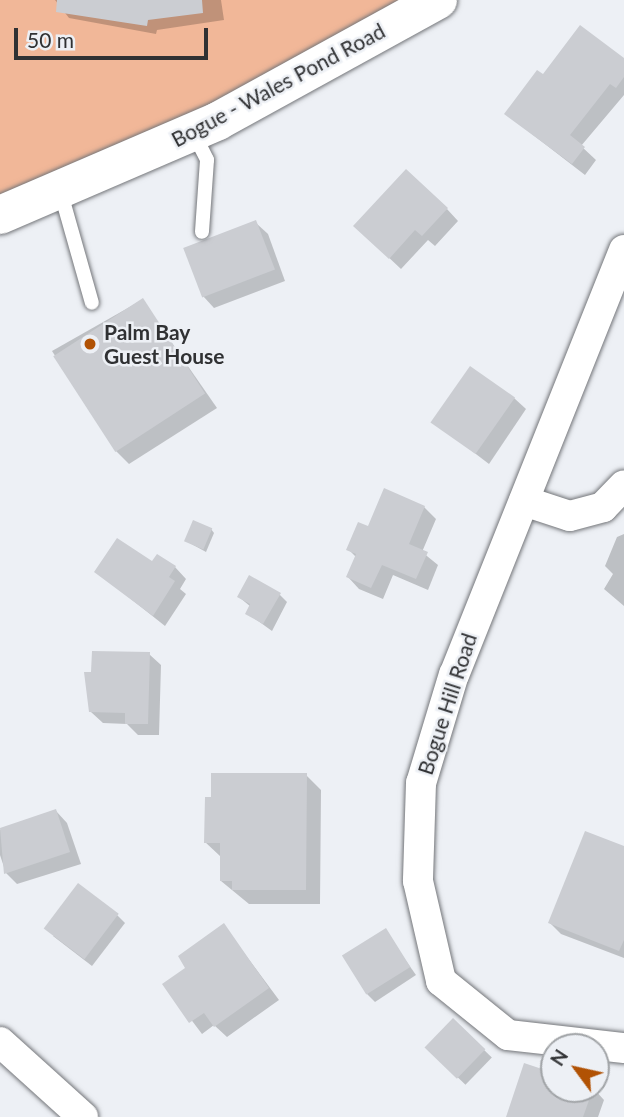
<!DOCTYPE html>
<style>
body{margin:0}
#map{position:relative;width:624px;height:1117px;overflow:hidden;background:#edf0f5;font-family:Lato,sans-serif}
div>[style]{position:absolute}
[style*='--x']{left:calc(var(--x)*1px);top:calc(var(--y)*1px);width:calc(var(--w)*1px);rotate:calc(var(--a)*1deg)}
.green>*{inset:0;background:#f1b798}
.shadow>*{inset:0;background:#0003;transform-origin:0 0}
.building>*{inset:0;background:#cbcdd2;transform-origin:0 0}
.roads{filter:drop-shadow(0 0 2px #74767a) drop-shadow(0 0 2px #74767a)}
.lane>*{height:14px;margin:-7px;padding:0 7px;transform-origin:7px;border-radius:7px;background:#fff}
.street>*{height:30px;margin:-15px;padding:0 15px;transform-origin:15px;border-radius:15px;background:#fff}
.secondary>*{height:38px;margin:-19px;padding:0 19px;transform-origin:19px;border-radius:19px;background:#fff}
.dots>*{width:19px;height:19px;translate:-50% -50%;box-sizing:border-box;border:4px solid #edf0f5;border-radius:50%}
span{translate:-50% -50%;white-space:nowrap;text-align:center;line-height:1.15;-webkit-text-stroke:5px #edf0f5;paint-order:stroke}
.street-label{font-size:21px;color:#303133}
.poi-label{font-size:21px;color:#303133;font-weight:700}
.left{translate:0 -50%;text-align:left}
.north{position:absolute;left:540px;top:1033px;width:70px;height:70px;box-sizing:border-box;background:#edf0f5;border:2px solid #a1a4a7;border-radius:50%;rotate:303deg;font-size:19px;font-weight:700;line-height:28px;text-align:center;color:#303133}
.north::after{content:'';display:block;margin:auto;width:24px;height:32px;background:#b15204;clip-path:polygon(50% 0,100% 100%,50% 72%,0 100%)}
.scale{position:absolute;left:14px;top:28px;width:194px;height:32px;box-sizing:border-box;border:4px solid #303133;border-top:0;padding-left:9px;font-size:21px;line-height:24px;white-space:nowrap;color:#303133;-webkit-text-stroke:5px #edf0f5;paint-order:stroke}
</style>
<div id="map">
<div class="green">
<div style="clip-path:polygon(0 0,413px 0,11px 210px,0 207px)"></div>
</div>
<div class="shadow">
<div style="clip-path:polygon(55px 0,221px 0,224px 20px,157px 30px,156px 34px,69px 18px)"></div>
<div style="clip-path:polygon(624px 60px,624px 95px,581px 146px,596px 160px,585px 175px,506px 114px,544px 77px)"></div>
<div style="clip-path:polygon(447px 209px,458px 221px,435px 246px,428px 240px,401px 269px,367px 237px)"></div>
<div style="clip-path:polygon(256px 223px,268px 234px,285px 281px,214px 308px,203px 296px)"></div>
<div style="clip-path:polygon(142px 300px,217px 408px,129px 464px,116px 451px,52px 351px)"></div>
<div style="clip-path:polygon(514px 398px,526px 409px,489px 464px,434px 422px)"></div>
<div style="clip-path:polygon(424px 507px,436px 519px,422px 552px,438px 565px,428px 590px,393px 575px,383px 599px,359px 589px,348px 577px,356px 557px,348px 549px,369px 528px)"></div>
<div style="clip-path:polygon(211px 529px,214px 533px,206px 552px,186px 541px)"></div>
<div style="clip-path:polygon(624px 534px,624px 606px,604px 589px,613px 574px,605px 566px,617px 537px)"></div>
<div style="clip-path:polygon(152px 563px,175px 567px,186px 579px,180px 589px,186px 594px,165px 626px,97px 572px)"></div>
<div style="clip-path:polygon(279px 594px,287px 602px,272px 631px,247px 613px,251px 607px,239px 597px)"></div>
<div style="clip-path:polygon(149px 654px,161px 665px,159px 735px,138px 735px,127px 724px,103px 723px,91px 712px,93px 673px)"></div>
<div style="clip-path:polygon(306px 775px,321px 790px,320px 904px,249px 904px,221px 881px,220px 856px,205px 842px)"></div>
<div style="clip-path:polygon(56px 811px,67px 823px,81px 864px,17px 884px,6px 873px,0 855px,0 830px)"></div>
<div style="clip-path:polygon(624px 848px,624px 958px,561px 934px,550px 923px)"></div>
<div style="clip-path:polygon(117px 915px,125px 923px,92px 966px,53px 936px)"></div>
<div style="clip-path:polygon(224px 926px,279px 1000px,227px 1037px,214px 1025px,202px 1034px,165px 985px,188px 968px)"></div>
<div style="clip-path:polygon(385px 931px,416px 975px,375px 1002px,367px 994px)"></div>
<div style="left:453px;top:1020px;width:54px;height:38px;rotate:44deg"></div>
<div style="clip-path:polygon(554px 1075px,554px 1089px,594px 1089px,604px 1100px,598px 1117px,508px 1117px)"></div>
</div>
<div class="building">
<div style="clip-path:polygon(57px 0,202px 0,203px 13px,148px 20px,147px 26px,56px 12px)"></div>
<div style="clip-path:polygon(580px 25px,624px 58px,624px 77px,616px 88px,610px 84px,570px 135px,585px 147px,572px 164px,504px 114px,537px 70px,543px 74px)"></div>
<div style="clip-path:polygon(406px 169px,448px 208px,422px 236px,415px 230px,389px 259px,353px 226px)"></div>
<div style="left:256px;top:220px;width:53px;height:78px;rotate:69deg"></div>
<div style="left:143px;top:298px;width:114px;height:107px;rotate:57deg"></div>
<div style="left:470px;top:366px;width:55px;height:69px;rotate:35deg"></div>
<div style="clip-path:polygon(384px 488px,425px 506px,409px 544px,428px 552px,416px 579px,382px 565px,371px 588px,346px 577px,356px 554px,346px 550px,358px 522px,368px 526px)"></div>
<div style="left:193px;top:520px;width:21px;height:23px;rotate:23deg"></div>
<div style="clip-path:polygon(117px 538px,152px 561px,157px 554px,176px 566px,169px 577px,175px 581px,153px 616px,94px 572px)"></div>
<div style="clip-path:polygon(249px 575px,281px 593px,263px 624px,245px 614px,250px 604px,237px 597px)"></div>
<div style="clip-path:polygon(92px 651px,150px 652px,148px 724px,125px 724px,125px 713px,89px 712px,84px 672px,91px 672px)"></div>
<div style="clip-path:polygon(211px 773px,307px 773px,306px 890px,232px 890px,232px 881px,220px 881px,220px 843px,204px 843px,205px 797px,211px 797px)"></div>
<div style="clip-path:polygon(56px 809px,70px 852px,4px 874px,0 828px)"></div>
<div style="clip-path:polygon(585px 831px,624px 846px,624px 940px,619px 951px,548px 923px)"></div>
<div style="left:78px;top:883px;width:51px;height:57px;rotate:37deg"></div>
<div style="clip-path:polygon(224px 923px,269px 988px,214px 1027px,204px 1013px,189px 1023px,162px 984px,185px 968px,178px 956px)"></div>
<div style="left:386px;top:928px;width:46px;height:52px;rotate:58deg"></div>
<div style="left:453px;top:1018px;width:45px;height:41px;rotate:44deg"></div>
<div style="clip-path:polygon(524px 1063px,554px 1073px,554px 1089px,593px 1089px,583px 1117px,506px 1117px)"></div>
</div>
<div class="roads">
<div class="lane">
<div style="--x:194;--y:134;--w:29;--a:63"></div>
<div style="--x:207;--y:160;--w:72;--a:94"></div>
<div style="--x:60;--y:190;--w:117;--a:74.2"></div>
</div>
<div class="street">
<div style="--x:624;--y:250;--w:457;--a:111.8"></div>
<div style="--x:454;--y:674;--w:114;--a:106.8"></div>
<div style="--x:421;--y:783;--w:98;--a:91.8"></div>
<div style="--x:418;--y:881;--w:103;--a:77"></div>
<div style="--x:441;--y:981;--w:86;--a:38.9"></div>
<div style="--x:508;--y:1035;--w:117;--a:6.4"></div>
<div style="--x:524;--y:501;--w:48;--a:18.1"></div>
<div style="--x:570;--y:516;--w:34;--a:-15"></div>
<div style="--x:603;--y:507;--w:30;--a:-46"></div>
<div style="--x:0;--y:1042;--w:112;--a:42.1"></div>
</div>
<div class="secondary">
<div style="--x:0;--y:215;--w:237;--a:-23.3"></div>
<div style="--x:218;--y:121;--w:251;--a:-28.8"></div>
</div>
</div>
<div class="dots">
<div style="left:90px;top:344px;background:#b15204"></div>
</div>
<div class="street-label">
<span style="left:278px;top:85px;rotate:-28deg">Bogue - Wales Pond Road</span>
<span style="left:447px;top:704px;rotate:-72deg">Bogue Hill Road</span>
</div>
<div class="poi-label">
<span class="left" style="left:104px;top:344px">Palm Bay<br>Guest House</span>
</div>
<div class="north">N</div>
<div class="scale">50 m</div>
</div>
